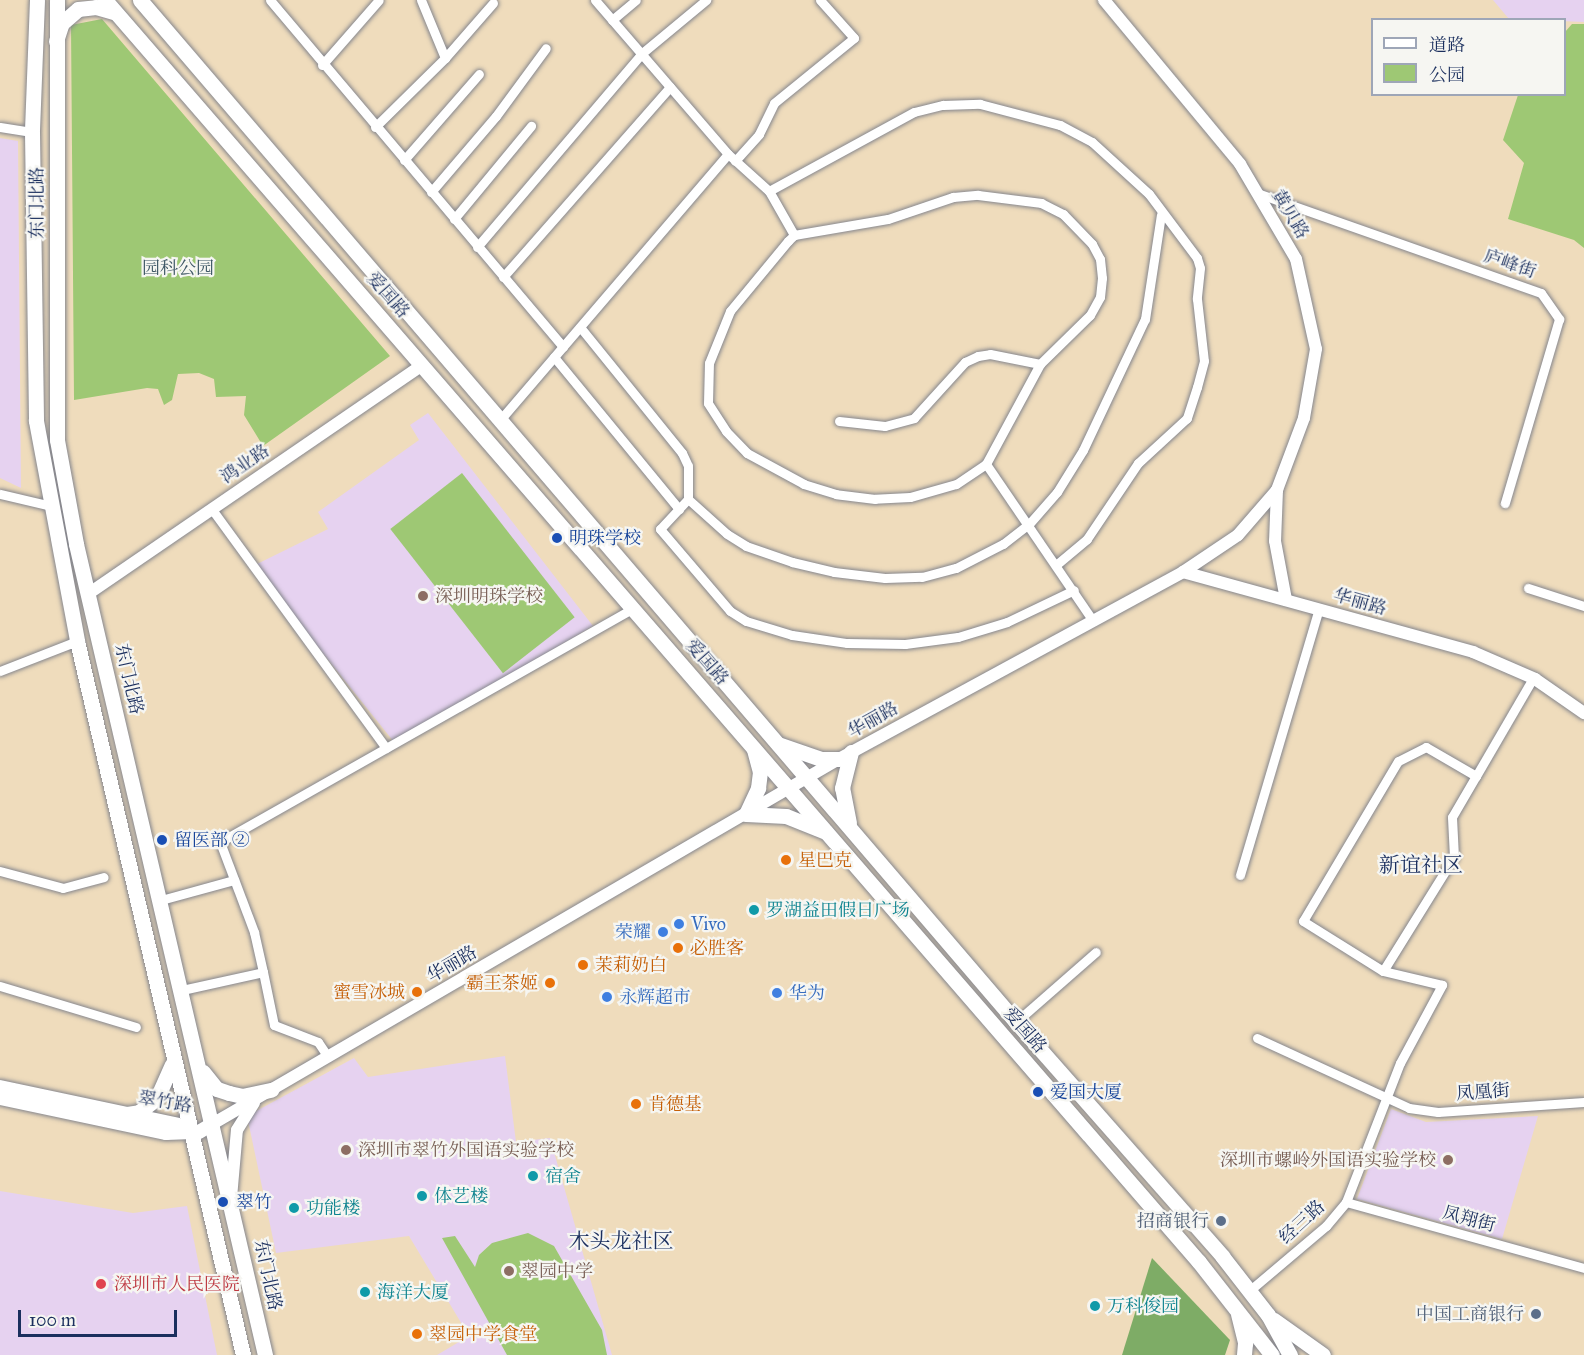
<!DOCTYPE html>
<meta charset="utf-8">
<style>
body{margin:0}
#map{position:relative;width:1584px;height:1355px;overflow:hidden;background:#efdcbc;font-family:"IM FELL Great Primer","Noto Serif SC",serif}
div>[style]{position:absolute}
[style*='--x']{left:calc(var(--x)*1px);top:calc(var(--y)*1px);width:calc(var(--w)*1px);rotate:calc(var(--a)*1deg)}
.built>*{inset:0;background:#e6d2f0}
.green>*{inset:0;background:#9ec874;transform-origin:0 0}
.forest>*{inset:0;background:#7eac66}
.roads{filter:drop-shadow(0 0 2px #85868d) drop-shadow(0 0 2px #85868d)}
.minor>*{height:9px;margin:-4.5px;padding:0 4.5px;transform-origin:4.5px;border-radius:4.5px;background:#fff}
.tertiary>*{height:12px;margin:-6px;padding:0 6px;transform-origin:6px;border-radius:6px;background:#fff}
.secondary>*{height:14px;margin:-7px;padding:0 7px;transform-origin:7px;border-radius:7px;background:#fff}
.primary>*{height:15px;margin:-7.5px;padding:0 7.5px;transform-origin:7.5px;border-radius:7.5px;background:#fff}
.trunk>*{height:15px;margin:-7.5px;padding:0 7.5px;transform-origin:7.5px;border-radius:7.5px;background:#fff}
.dots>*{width:16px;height:16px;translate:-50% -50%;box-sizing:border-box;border:3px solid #f6f6f2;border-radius:50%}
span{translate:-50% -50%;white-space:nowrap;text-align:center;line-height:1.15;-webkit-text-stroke:4.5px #f6f6f2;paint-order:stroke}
.street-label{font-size:18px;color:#1b2f5e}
.park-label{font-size:18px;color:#3c5564}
.transit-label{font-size:18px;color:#164399}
.left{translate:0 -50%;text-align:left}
.education-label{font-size:18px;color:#785e54}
.right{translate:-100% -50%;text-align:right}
.food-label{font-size:18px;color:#c56008}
.culture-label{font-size:18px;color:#0d838f}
.shop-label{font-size:18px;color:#366cbe}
.service-label{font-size:18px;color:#4e5e75}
.health-label{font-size:18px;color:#be3a42}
.quarter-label{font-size:21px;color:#1b2f5e}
.legend{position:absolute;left:1371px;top:18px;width:195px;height:78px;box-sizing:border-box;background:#f6f6f2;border:2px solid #9ea6b7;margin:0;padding:8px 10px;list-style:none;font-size:18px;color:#1b2f5e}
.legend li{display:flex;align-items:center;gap:12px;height:30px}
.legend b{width:30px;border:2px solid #9ea6b7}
.scale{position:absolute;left:18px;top:1310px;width:159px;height:27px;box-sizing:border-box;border:3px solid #1b2f5e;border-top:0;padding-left:8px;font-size:18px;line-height:21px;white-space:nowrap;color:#1b2f5e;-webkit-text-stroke:4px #f6f6f2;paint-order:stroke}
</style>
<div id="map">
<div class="built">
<div style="clip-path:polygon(1493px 0,1584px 0,1584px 22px,1509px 19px)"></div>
<div style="clip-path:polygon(0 138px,18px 141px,21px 488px,0 478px)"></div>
<div style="clip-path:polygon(428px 413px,593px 626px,394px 742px,253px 566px,328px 529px,318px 512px,419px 440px,410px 425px)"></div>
<div style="clip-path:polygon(505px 1056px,516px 1142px,550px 1138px,612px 1355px,437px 1355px,469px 1336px,409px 1236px,276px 1253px,247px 1116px,354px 1058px,368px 1077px)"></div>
<div style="clip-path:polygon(1391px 1109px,1426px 1122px,1538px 1116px,1502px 1239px,1357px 1199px)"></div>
<div style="clip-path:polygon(0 1191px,133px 1213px,187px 1206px,217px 1355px,0 1355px)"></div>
</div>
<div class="green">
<div style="clip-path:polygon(102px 19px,390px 356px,263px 446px,244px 415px,246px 396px,216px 397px,214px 379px,199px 373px,178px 374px,172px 400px,164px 405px,158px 389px,147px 388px,74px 400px,71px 25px)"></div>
<div style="clip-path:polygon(1572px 24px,1584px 24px,1584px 248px,1574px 240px,1508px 219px,1524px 163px,1503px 140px,1518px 95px,1564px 94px,1565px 32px)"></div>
<div style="left:462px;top:473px;width:183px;height:91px;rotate:52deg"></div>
<div style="clip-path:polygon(528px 1233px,554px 1246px,602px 1330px,607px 1355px,507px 1355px,442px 1238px,455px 1236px,475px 1267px,479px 1255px,492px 1243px)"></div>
</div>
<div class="forest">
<div style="clip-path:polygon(1152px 1258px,1230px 1340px,1225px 1355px,1122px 1355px)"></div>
</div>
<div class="roads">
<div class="minor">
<div style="--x:270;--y:0;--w:454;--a:49.8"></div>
<div style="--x:421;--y:0;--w:63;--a:67.5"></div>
<div style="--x:595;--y:0;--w:203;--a:49.2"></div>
<div style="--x:728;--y:154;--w:55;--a:42.1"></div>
<div style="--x:769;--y:191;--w:51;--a:60.4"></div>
<div style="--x:612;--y:20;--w:31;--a:-40"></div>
<div style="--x:322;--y:65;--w:86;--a:-48.8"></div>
<div style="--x:0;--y:127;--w:32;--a:9"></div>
<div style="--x:375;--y:127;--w:98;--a:-44.6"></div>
<div style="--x:445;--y:58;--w:73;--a:-48.9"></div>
<div style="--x:404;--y:160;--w:114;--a:-48.9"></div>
<div style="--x:735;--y:161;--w:36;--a:-48"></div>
<div style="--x:759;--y:134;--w:34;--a:-64"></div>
<div style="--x:774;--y:103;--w:103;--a:-39.1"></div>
<div style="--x:854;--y:38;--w:51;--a:-131.8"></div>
<div style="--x:769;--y:191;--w:165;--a:-28.6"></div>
<div style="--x:914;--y:112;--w:30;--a:-14"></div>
<div style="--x:943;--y:105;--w:37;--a:-2"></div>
<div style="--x:980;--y:104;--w:83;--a:14.7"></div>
<div style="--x:1060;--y:125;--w:36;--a:28"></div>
<div style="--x:1092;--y:142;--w:77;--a:42.4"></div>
<div style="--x:1149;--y:194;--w:80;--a:53.1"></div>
<div style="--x:1197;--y:258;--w:10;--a:73"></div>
<div style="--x:1200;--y:268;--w:31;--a:96"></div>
<div style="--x:1197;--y:299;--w:62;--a:83.6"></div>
<div style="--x:1204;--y:361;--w:27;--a:105"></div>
<div style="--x:1197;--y:387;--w:33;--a:108"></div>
<div style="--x:1187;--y:418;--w:67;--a:137.4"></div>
<div style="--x:1138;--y:463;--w:92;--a:123.9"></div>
<div style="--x:1087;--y:539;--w:39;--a:140"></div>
<div style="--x:431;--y:192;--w:100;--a:-49.5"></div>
<div style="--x:496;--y:116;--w:84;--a:-53.7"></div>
<div style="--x:1257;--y:193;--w:301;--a:19.4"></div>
<div style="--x:1541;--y:293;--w:32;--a:55"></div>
<div style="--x:1559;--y:319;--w:192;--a:106.4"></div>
<div style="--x:978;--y:195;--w:64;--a:7.2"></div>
<div style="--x:1041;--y:203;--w:25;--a:27"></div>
<div style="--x:1063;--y:214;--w:42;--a:46"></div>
<div style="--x:1092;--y:244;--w:17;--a:62"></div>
<div style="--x:1100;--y:259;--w:19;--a:84"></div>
<div style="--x:1102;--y:278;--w:19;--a:96"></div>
<div style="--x:1100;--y:297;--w:21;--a:119"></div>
<div style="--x:1090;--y:315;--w:70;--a:135.6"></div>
<div style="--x:1040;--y:364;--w:114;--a:118.4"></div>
<div style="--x:986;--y:464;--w:36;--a:146"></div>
<div style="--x:956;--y:484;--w:48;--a:164.2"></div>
<div style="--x:910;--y:497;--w:35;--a:177"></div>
<div style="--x:875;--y:499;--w:39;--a:-173"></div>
<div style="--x:836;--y:494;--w:34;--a:-163"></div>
<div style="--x:804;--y:484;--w:65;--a:-151.5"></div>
<div style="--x:747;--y:453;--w:30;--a:-134"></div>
<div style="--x:726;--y:431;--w:33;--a:-123"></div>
<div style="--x:708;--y:403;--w:40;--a:-88.6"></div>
<div style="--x:709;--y:363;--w:56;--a:-68"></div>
<div style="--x:730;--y:311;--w:91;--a:-50.4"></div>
<div style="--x:788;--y:241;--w:8;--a:-45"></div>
<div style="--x:794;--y:235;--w:95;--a:-9.7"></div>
<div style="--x:888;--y:219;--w:69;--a:-18.7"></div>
<div style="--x:953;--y:197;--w:25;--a:-5"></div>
<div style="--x:454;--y:219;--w:121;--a:-50.4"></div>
<div style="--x:477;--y:247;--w:253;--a:-49.6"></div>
<div style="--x:641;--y:54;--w:85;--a:-39.7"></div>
<div style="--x:503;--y:277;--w:253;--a:-48.7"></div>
<div style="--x:580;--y:327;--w:162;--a:51"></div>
<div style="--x:682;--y:453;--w:14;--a:65"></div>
<div style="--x:688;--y:466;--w:33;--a:90"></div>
<div style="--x:688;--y:499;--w:52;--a:41.9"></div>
<div style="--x:727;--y:534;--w:22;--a:32"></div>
<div style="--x:746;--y:546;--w:49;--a:19.2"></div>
<div style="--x:792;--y:562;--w:43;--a:13.4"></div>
<div style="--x:834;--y:572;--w:51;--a:6.7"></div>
<div style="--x:885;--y:578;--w:37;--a:-2"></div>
<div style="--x:922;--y:577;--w:35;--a:-15"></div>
<div style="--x:956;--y:568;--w:53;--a:-27.1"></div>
<div style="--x:1003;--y:544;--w:33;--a:-38"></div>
<div style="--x:1029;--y:524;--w:43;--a:-48.8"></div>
<div style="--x:1057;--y:492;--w:49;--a:-58.2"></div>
<div style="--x:1083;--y:450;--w:145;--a:-64.7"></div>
<div style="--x:1145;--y:319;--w:105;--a:-81.3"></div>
<div style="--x:554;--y:357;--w:197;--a:50.6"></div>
<div style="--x:500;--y:420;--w:350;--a:-49.4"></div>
<div style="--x:839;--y:421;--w:46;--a:6.2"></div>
<div style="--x:885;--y:426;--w:30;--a:-15"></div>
<div style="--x:914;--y:418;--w:76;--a:-47.7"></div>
<div style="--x:965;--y:362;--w:14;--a:-25"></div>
<div style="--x:978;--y:356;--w:12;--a:-9"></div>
<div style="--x:990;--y:354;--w:51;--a:11.3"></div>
<div style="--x:986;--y:464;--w:190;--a:55.7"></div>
<div style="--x:0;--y:494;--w:52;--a:13.2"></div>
<div style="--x:688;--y:499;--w:41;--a:133"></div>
<div style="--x:660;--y:529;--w:108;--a:49.5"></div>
<div style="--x:730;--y:611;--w:19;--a:32"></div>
<div style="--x:746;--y:621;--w:48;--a:16.9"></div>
<div style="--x:792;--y:635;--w:56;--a:8.3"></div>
<div style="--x:847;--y:643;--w:58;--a:1"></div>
<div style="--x:905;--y:644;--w:53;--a:-7.5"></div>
<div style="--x:958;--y:637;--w:51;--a:-17"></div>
<div style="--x:1007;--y:622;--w:74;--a:-25.5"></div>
<div style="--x:211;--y:508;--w:297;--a:53.9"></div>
<div style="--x:1528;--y:588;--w:59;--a:17.8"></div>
<div style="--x:0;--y:671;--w:83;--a:-21.3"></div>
<div style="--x:1476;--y:776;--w:58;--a:-149.9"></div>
<div style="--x:1426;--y:747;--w:31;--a:153"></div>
<div style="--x:1398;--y:761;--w:186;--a:120.7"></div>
<div style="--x:1303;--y:921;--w:94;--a:32"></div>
<div style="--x:1383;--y:971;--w:134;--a:-58.1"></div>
<div style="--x:1454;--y:857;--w:40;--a:-92.9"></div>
<div style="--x:1452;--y:817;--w:48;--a:-59.7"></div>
<div style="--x:1476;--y:776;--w:113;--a:-59.8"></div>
<div style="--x:0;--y:871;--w:65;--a:15.1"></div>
<div style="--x:63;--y:888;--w:42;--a:-15"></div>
<div style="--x:1240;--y:875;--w:277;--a:-73.5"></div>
<div style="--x:161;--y:900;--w:76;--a:-15.3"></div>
<div style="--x:263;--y:972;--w:54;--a:78.3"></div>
<div style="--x:274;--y:1025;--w:47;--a:21.1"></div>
<div style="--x:318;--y:1042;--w:18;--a:56"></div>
<div style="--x:0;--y:986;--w:142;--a:16.8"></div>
<div style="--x:182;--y:990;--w:83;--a:-12.5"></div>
<div style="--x:263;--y:972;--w:41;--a:-102.7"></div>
<div style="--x:254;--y:932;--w:96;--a:-110.7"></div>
<div style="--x:220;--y:842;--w:476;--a:-29.5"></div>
<div style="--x:1016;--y:1022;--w:106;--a:-41.2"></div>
<div style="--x:1257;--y:1038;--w:167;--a:24.7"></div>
<div style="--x:1409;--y:1108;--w:29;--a:8"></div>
<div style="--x:1438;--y:1112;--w:146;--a:-3.9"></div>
<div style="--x:1346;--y:1202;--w:247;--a:15.5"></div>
<div style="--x:1249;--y:1291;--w:101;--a:-40.2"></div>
<div style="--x:1326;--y:1226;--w:31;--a:-50"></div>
<div style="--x:1346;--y:1202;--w:149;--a:-68.8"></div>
<div style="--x:1400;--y:1063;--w:89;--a:-61.7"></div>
<div style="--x:1442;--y:985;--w:61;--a:-166.7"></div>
</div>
<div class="tertiary">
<div style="--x:1104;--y:0;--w:213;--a:50.3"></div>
<div style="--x:1240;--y:164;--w:110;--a:59.5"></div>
<div style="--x:1296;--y:259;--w:92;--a:77.5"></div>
<div style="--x:1316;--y:349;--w:70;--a:99.9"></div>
<div style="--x:1304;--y:418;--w:77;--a:110.6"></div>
<div style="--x:1277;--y:490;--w:51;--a:92.2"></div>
<div style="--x:1275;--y:541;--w:60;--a:79.4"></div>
<div style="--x:1183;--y:572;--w:301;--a:15.4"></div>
<div style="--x:1473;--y:652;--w:68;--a:23.5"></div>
<div style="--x:1535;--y:679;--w:60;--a:34.8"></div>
<div style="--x:88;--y:594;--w:405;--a:-34.4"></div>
<div style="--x:214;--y:1123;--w:723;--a:-30.22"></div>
<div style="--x:839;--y:759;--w:392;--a:-28.5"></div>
<div style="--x:1183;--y:572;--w:66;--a:-33.9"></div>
<div style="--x:1238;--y:535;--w:60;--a:-49.1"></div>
<div style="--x:231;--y:1198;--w:68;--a:-85"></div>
<div style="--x:237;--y:1130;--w:32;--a:-58"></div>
</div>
<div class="secondary">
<div style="--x:0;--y:1087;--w:192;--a:12"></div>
<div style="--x:0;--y:1098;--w:170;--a:11.9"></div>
<div style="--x:166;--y:1133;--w:33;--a:-2"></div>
<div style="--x:199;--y:1132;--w:17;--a:-31"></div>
</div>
<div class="primary">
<div style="--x:37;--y:0;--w:132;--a:92.2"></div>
<div style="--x:32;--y:132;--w:289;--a:89.2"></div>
<div style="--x:36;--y:421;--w:224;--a:79.4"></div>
<div style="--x:77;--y:641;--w:733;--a:76.91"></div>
<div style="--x:57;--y:0;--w:440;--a:90"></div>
<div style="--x:57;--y:440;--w:106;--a:79.6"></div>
<div style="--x:76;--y:544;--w:833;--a:76.88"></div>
<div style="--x:203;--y:1072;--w:22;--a:51"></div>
<div style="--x:217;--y:1089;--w:13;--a:18"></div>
<div style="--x:229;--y:1093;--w:13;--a:13"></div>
<div style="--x:242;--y:1096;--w:30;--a:-12"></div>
<div style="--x:127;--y:1114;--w:12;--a:-9"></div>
<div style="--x:139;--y:1112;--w:23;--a:-38"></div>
<div style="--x:157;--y:1098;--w:36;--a:-66"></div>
</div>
<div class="trunk">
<div style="--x:105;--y:0;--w:1670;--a:49.08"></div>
<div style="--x:1199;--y:1262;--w:118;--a:51.9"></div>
<div style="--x:140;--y:0;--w:1346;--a:49.4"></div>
<div style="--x:1016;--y:1022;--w:312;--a:48.6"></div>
<div style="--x:1222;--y:1256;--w:75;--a:52.1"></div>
<div style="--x:1268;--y:1315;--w:46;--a:61.2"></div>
<div style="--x:56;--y:41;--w:19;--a:-72"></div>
<div style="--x:62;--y:23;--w:21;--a:-41"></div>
<div style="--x:78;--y:9;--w:18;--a:-6"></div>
<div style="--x:96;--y:7;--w:19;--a:16"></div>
<div style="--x:778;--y:744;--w:46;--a:19.2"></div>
<div style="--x:821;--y:759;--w:18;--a:0"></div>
<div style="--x:746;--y:814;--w:40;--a:2.9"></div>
<div style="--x:786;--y:816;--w:43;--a:21.8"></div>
<div style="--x:746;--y:814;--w:29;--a:-65"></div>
<div style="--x:758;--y:788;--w:16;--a:-83"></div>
<div style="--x:760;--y:772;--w:24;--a:-105"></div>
<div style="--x:849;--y:823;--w:36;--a:-101"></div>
<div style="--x:842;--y:788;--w:37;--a:-76"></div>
<div style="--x:1238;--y:1314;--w:30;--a:76"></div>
<div style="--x:1245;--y:1343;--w:12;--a:95"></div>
<div style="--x:1274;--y:1320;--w:60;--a:35.5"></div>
</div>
</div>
<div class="dots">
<div style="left:557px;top:538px;background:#1a4fb4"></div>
<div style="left:423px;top:596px;background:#8d6e63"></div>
<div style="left:162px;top:840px;background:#1a4fb4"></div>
<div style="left:786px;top:860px;background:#e8710a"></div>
<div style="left:754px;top:910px;background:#0f9aa8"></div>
<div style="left:679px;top:924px;background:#3f7fe0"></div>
<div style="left:663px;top:932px;background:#3f7fe0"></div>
<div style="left:678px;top:948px;background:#e8710a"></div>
<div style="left:583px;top:965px;background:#e8710a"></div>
<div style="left:550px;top:983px;background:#e8710a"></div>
<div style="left:417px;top:992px;background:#e8710a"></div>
<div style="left:777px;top:993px;background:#3f7fe0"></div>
<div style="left:607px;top:997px;background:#3f7fe0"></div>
<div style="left:1038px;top:1092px;background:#1a4fb4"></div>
<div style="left:636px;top:1104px;background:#e8710a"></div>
<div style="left:346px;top:1150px;background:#8d6e63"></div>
<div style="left:1448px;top:1160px;background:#8d6e63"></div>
<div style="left:533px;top:1176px;background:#0f9aa8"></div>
<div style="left:422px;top:1196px;background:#0f9aa8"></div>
<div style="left:223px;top:1202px;background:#1a4fb4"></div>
<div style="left:294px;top:1208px;background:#0f9aa8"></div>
<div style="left:1221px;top:1221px;background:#5c6f8a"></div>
<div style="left:509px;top:1271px;background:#8d6e63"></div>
<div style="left:101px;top:1284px;background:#e0444e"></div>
<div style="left:365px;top:1292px;background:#0f9aa8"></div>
<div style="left:1095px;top:1306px;background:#0f9aa8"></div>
<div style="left:1536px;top:1314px;background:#5c6f8a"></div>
<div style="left:417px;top:1334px;background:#e8710a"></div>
</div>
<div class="street-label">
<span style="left:37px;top:203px;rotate:-90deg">东门北路</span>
<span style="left:1290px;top:214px;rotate:59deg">黄贝路</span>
<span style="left:1510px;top:264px;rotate:19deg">庐峰街</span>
<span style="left:388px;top:295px;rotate:49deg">爱国路</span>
<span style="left:245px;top:464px;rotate:-34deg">鸿业路</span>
<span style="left:1360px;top:602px;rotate:16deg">华丽路</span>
<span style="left:707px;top:662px;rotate:49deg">爱国路</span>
<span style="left:129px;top:679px;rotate:77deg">东门北路</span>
<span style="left:873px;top:720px;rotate:-29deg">华丽路</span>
<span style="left:452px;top:964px;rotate:-30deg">华丽路</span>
<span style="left:1025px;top:1030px;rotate:49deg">爱国路</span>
<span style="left:1483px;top:1092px;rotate:-4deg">凤凰街</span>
<span style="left:165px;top:1102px;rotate:10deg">翠竹路</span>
<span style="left:1469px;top:1219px;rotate:15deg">凤翔街</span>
<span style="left:1302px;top:1222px;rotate:-43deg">经三路</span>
<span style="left:268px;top:1275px;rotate:78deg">东门北路</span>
</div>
<div class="park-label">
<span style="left:178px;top:268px">园科公园</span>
</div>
<div class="transit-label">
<span class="left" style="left:569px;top:538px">明珠学校</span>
<span class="left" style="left:174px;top:840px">留医部 ②</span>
<span class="left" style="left:1050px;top:1092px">爱国大厦</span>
<span class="left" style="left:236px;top:1202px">翠竹</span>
</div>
<div class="education-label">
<span class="left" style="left:435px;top:596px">深圳明珠学校</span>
<span class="left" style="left:358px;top:1150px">深圳市翠竹外国语实验学校</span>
<span class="right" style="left:1436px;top:1160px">深圳市螺岭外国语实验学校</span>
<span class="left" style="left:521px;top:1271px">翠园中学</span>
</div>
<div class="food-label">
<span class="left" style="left:798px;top:860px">星巴克</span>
<span class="left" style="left:690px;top:948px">必胜客</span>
<span class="left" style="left:595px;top:965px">茉莉奶白</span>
<span class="right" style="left:538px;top:983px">霸王茶姬</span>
<span class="right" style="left:405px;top:992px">蜜雪冰城</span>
<span class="left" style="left:648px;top:1104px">肯德基</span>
<span class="left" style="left:429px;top:1334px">翠园中学食堂</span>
</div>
<div class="culture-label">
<span class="left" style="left:766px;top:910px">罗湖益田假日广场</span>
<span class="left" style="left:545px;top:1176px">宿舍</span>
<span class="left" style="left:434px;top:1196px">体艺楼</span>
<span class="left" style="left:306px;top:1208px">功能楼</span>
<span class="left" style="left:377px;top:1292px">海洋大厦</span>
<span class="left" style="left:1107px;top:1306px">万科俊园</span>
</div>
<div class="shop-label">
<span class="left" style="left:691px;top:924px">Vivo</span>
<span class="right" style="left:651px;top:932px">荣耀</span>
<span class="left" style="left:789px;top:993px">华为</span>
<span class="left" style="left:619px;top:997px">永辉超市</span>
</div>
<div class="service-label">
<span class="right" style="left:1209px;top:1221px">招商银行</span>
<span class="right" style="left:1524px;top:1314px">中国工商银行</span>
</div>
<div class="health-label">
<span class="left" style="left:114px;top:1284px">深圳市人民医院</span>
</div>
<div class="quarter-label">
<span style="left:1421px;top:865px">新谊社区</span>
<span style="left:621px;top:1241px">木头龙社区</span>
</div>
<ul class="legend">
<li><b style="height:8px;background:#fff"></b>道路</li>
<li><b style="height:16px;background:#9ec874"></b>公园</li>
</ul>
<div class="scale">100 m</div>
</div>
